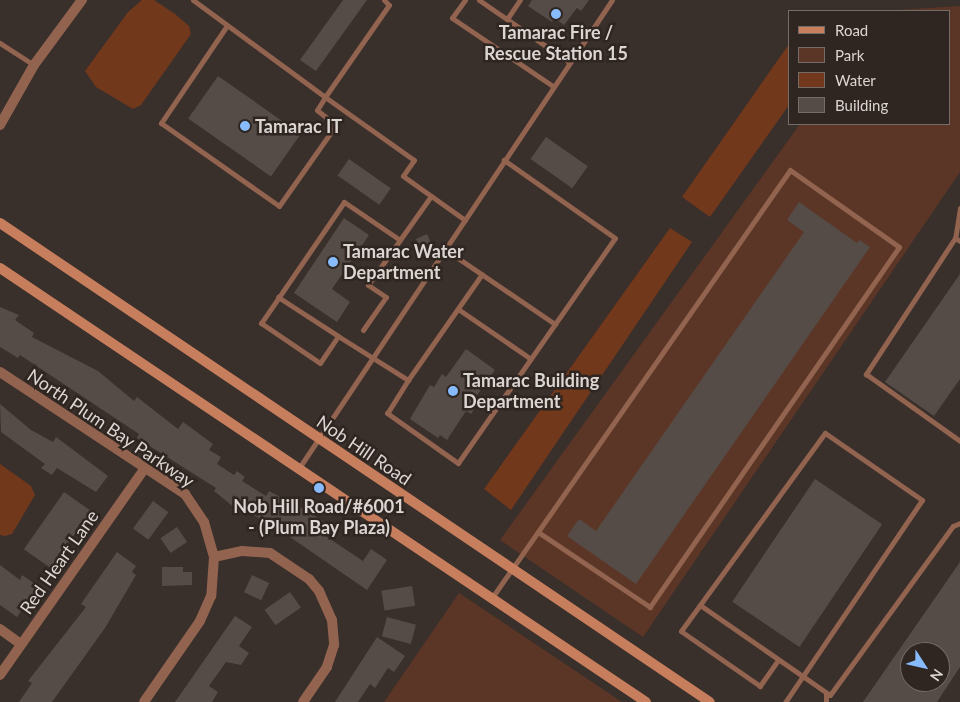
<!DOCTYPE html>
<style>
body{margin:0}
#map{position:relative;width:960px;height:702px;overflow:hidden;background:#392f2b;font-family:Lato,sans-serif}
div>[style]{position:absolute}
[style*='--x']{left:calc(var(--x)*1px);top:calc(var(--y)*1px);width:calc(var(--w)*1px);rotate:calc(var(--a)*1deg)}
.green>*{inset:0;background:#5b3626}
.water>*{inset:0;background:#72381c}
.building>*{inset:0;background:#564c47;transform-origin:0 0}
.service>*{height:5px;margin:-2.5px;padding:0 2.5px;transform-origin:2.5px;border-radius:2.5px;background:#92634f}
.minor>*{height:10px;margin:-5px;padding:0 5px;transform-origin:5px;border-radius:5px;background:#92634f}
.secondary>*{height:10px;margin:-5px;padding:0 5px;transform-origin:5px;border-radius:5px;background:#c77e5d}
.dots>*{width:14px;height:14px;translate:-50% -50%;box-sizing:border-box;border:2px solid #2f2521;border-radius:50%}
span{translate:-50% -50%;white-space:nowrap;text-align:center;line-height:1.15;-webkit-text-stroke:5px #2f2521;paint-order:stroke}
.poi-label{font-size:18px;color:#dcd6d3;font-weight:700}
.left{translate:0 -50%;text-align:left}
.street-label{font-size:18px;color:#dcd6d3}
.legend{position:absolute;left:788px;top:10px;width:162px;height:115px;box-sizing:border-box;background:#2f2521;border:1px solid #746c68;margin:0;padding:6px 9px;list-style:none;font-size:15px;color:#dcd6d3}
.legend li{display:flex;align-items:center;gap:10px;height:25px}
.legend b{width:25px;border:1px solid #746c68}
.north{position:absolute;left:900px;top:642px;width:50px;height:50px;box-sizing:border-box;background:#2f2521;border:1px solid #746c68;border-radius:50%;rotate:125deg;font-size:14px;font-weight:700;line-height:20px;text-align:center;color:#dcd6d3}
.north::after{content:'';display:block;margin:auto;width:18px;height:22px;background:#87bbfc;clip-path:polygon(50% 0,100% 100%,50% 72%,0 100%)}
</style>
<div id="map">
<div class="green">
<div style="clip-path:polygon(960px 6px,960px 172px,643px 637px,500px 540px,800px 124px,949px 124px,949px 11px,881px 11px)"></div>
<div style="clip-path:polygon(459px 593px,622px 702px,384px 702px)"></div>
</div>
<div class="water">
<div style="clip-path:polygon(142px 0,154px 0,175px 14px,189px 26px,191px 34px,141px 105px,133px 109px,96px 87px,85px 71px,128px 12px)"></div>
<div style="clip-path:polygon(789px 44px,789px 105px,710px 217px,682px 197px)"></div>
<div style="clip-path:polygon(670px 228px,692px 242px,511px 510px,484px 489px)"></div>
<div style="clip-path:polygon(0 464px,31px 486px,35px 495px,12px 534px,5px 536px,0 535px)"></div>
</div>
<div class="building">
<div style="clip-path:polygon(343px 0,367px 0,316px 71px,300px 60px)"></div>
<div style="clip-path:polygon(532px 0,589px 0,581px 11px,577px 8px,564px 25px,554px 18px,552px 22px,528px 6px)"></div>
<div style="left:218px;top:76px;width:101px;height:52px;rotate:35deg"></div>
<div style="left:546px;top:137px;width:51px;height:27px;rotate:35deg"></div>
<div style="left:349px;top:159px;width:51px;height:20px;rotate:35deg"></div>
<div style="clip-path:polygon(799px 202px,857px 243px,859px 240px,870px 247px,636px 584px,567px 536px,579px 519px,596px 531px,804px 232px,787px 220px)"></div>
<div style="clip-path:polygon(344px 218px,369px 235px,332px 289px,350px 302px,337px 322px,294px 293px)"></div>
<div style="left:427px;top:234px;width:17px;height:12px;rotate:66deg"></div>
<div style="clip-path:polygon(960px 274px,960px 379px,934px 416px,885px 382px)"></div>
<div style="clip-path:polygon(0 307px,19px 315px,15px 320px,34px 333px,32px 337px,98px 371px,134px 401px,137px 397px,178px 429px,183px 422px,194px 430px,213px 444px,209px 450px,221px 457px,217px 464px,234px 475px,237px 471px,245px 477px,242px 481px,266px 496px,269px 491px,311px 513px,327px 524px,321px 533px,363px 561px,371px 549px,387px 560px,367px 590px,271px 524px,243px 510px,241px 513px,214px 491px,216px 488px,137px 438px,139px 434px,20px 355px,18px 358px,0 347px)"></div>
<div style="clip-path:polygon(466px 349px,495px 370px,475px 398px,479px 402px,471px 414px,466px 411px,447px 440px,440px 435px,438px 438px,410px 419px,430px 385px,434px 387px,442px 374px,446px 377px)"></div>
<div style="clip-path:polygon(0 404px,31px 430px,53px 442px,56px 437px,108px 476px,96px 492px,57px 468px,52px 475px,41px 468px,45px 464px,1px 432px)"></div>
<div style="left:815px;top:479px;width:81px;height:148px;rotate:34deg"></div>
<div style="left:64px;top:492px;width:33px;height:70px;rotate:35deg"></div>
<div style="left:153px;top:501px;width:19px;height:34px;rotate:36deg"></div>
<div style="left:177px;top:527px;width:18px;height:20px;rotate:56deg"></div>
<div style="clip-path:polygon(117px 552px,136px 566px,132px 572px,136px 575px,105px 628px,52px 702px,19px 702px,32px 683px,28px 681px,86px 607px,81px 604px)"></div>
<div style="clip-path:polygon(evenodd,960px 562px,960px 667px,937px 702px,863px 702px,960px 562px,910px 652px,940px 652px,940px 682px,910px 682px,910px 652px)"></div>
<div style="clip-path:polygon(0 565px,20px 580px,22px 575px,38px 586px,17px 617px,0 605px)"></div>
<div style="clip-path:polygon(162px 567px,183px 567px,183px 572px,192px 572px,192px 585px,162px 586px)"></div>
<div style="left:252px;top:575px;width:19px;height:19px;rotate:25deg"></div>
<div style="left:412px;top:586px;width:20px;height:31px;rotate:81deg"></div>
<div style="left:290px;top:592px;width:19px;height:31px;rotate:55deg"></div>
<div style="clip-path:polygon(235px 616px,252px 627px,239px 646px,249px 653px,241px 665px,226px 662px,209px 686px,218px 692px,212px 702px,175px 702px)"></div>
<div style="left:387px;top:617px;width:30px;height:20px;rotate:15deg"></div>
<div style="clip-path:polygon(377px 637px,405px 656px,394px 672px,388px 668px,375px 688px,370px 684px,358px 702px,335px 702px)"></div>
</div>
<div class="service">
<div style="--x:193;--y:0;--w:164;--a:36.3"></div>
<div style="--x:325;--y:97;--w:112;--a:-55.2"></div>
<div style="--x:389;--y:5;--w:7;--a:-135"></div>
<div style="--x:465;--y:0;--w:22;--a:126"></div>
<div style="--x:452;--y:18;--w:122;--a:34"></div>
<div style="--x:479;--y:0;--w:109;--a:34.6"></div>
<div style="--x:507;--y:19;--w:23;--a:-56"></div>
<div style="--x:226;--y:27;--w:116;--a:124.1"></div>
<div style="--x:161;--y:123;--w:144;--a:35.1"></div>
<div style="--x:279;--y:206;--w:99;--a:-54.9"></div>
<div style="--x:336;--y:125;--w:24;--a:-142"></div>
<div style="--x:317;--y:110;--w:15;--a:-58"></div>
<div style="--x:325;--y:97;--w:109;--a:35.3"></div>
<div style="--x:414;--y:160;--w:19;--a:125"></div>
<div style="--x:403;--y:176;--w:76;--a:35.4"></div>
<div style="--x:0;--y:43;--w:40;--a:32.9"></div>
<div style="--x:960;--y:208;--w:30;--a:99"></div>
<div style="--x:955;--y:238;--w:6;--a:31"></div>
<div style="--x:955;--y:238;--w:163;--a:123.2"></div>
<div style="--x:866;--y:374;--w:115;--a:35.5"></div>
<div style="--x:400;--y:240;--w:68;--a:-145.8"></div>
<div style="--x:344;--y:202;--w:147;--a:124.4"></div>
<div style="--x:261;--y:323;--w:71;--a:34.1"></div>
<div style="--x:320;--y:363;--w:32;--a:-56"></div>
<div style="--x:338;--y:336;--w:83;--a:32.2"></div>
<div style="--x:408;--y:380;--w:39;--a:122"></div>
<div style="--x:387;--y:413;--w:87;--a:35.2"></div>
<div style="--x:458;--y:463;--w:274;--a:-55.1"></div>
<div style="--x:615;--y:238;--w:136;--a:-144.9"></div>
<div style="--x:446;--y:250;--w:132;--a:34.2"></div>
<div style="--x:278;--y:297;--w:72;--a:33"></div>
<div style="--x:458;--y:309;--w:88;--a:34.4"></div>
<div style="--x:363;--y:330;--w:40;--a:-55.1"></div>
<div style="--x:386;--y:297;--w:22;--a:-146"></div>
<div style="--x:368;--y:285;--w:109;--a:-54.7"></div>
<div style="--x:408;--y:380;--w:129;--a:-55.1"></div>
<div style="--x:299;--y:468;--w:563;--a:-56.23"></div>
<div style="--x:491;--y:599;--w:523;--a:-55.12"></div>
<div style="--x:790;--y:170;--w:133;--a:35.2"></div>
<div style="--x:899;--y:247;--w:438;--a:124.7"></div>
<div style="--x:650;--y:607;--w:135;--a:-146.2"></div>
<div style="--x:700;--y:605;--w:158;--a:34.7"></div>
<div style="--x:830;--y:695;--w:209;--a:-54"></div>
<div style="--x:953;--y:526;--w:8;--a:-23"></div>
<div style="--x:778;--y:660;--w:32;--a:125"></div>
<div style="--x:760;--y:686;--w:96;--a:-145.2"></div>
<div style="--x:681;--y:631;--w:245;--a:-54"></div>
<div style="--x:825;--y:433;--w:118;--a:34.6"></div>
<div style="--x:922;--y:500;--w:244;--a:124.1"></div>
<div style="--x:826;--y:702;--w:9;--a:-90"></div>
</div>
<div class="minor">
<div style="--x:0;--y:125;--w:69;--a:-60.5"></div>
<div style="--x:34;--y:65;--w:81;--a:-53.6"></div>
<div style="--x:0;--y:372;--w:222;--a:33.4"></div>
<div style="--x:185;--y:494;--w:34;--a:56"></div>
<div style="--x:204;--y:522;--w:36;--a:74"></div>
<div style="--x:214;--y:557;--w:39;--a:94"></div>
<div style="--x:211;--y:596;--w:27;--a:114"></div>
<div style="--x:200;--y:621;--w:98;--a:124.7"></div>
<div style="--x:214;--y:557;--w:29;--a:-12"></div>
<div style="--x:242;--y:551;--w:28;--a:4"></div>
<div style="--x:270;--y:553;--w:47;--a:33.7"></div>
<div style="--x:309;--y:579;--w:16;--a:50"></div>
<div style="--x:319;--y:591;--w:32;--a:66"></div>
<div style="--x:332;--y:620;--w:25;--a:85"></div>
<div style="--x:334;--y:645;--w:23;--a:108"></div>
<div style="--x:327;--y:667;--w:42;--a:124.4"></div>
<div style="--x:0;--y:629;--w:26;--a:36"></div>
<div style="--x:0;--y:675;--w:253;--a:-55"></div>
</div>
<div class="secondary">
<div style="--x:0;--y:223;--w:856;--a:34.01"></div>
<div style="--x:0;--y:268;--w:778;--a:33.89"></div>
</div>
<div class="dots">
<div style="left:556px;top:14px;background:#87bbfc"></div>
<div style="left:245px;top:126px;background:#87bbfc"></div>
<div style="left:333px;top:262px;background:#87bbfc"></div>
<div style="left:453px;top:391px;background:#87bbfc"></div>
<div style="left:319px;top:488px;background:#87bbfc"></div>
</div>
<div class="poi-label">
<span style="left:556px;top:43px">Tamarac Fire /<br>Rescue Station 15</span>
<span class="left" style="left:255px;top:126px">Tamarac IT</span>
<span class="left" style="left:343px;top:262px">Tamarac Water<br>Department</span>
<span class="left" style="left:463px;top:391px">Tamarac Building<br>Department</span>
<span style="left:319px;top:517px">Nob Hill Road/#6001<br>- (Plum Bay Plaza)</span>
</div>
<div class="street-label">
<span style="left:111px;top:428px;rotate:34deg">North Plum Bay Parkway</span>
<span style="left:364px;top:450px;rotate:34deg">Nob Hill Road</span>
<span style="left:59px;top:562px;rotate:-55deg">Red Heart Lane</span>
</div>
<ul class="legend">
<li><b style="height:6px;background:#c77e5d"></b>Road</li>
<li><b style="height:14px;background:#5b3626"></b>Park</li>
<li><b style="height:14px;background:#72381c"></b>Water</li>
<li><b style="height:14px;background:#564c47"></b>Building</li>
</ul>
<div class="north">N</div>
</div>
